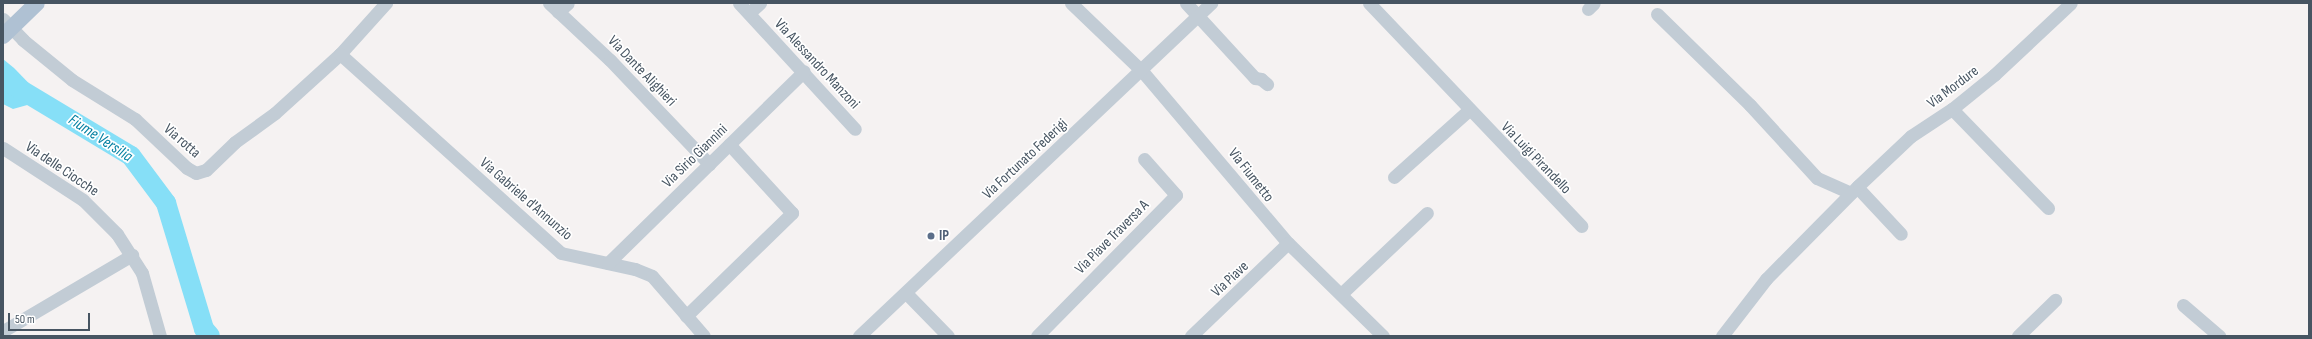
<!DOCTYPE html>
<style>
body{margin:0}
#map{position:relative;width:2312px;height:339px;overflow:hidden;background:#f5f2f2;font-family:"Sofia Sans Condensed",sans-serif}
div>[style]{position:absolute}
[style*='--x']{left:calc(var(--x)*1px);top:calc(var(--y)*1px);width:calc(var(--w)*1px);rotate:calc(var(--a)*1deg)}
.water>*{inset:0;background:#86dff7}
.river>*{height:20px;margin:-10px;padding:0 10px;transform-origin:10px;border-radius:10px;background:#86dff7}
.minor>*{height:13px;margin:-6.5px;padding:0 6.5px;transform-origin:6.5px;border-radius:6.5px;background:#c2ccd5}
.major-bridge>*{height:16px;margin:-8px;padding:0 8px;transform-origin:8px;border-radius:8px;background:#afc1d3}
.dots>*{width:11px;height:11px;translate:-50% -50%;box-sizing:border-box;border:2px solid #fff;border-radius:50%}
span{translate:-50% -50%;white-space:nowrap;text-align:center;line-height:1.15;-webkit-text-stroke:3.5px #fff;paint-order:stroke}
.street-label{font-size:15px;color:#475562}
.service-label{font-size:15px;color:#4e5e75;font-weight:700}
.left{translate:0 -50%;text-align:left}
.water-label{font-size:16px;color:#0381a2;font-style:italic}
.frame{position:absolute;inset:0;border:4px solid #475562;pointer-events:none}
.scale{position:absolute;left:8px;top:313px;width:82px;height:18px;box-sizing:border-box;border:2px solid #475562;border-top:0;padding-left:5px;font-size:12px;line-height:14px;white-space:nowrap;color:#475562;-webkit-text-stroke:3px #fff;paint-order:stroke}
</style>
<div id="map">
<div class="water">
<div style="clip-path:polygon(3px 59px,14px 68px,45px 100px,13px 109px,3px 104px)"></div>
</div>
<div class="river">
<div style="--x:3;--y:79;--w:149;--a:31"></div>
<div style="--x:131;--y:156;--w:59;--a:53.3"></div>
<div style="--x:166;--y:203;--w:132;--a:73.2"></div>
<div style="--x:204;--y:329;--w:9;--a:49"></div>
</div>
<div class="minor">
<div style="--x:549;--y:3;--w:83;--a:43.1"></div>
<div style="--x:610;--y:60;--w:144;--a:46.4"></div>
<div style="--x:739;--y:3;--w:171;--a:47.4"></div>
<div style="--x:1071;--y:3;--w:98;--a:43.8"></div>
<div style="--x:1142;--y:71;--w:226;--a:49.7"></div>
<div style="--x:1288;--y:243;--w:133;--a:44.4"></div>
<div style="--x:1186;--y:3;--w:102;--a:47.4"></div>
<div style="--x:1255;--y:78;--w:6;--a:9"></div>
<div style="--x:1261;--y:79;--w:8;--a:40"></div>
<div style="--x:1369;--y:3;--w:308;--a:46.4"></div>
<div style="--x:1588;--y:9;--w:8;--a:-45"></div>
<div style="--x:558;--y:12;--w:13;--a:-42"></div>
<div style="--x:749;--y:13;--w:15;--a:-42"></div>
<div style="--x:1657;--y:14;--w:130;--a:44.4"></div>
<div style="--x:1750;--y:105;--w:99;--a:47.5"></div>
<div style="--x:1817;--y:178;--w:37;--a:24"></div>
<div style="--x:3;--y:19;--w:29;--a:46"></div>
<div style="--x:23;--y:40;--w:63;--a:39.2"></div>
<div style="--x:72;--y:80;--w:74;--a:31.8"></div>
<div style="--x:135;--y:119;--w:71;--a:43.3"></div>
<div style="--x:187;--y:168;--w:10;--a:29"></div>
<div style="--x:196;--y:173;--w:10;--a:-17"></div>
<div style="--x:206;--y:170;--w:40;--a:-44"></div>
<div style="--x:235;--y:142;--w:49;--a:-35.9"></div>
<div style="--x:275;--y:113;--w:88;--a:-42.2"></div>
<div style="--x:340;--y:54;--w:69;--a:-48"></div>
<div style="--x:340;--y:54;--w:297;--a:42"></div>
<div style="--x:561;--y:253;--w:76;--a:12.2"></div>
<div style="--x:635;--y:269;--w:18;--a:22"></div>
<div style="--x:652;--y:276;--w:79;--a:49.1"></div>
<div style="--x:1952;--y:109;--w:138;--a:45.9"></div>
<div style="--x:3;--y:148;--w:95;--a:33"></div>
<div style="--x:83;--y:200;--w:48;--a:45"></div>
<div style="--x:117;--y:234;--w:46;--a:57.3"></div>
<div style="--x:142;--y:273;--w:66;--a:74.1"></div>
<div style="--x:1394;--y:177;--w:101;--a:-41.8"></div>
<div style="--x:1857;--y:187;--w:64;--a:46.9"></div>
<div style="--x:608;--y:263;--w:274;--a:-44.4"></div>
<div style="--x:906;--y:293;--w:60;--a:45.7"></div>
<div style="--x:1341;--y:294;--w:118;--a:-43.3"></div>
<div style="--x:2183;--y:305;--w:48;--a:40.7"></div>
<div style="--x:686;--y:316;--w:148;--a:-44.2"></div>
<div style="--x:792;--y:213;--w:93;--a:-132.4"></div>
<div style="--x:3;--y:331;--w:150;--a:-30.5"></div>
<div style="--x:859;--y:336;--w:485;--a:-43.4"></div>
<div style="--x:1037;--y:336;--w:198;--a:-45.4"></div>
<div style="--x:1176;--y:195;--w:48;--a:-131.6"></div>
<div style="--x:1191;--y:336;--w:134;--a:-43.8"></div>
<div style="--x:1722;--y:336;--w:72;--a:-52.3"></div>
<div style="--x:1766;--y:279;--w:132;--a:-45.3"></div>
<div style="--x:1859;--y:185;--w:71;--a:-43.3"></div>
<div style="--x:1911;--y:136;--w:49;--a:-33.4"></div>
<div style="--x:1952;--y:109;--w:54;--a:-39"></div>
<div style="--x:1994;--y:75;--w:105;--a:-43.1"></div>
<div style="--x:2018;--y:336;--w:52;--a:-44.2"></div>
</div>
<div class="major-bridge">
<div style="--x:3;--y:36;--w:47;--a:-44.1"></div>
</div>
<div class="dots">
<div style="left:931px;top:236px;background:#5c6f8a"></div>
</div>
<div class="street-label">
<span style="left:817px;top:64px;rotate:47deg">Via Alessandro Manzoni</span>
<span style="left:642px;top:71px;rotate:46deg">Via Dante Alighieri</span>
<span style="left:1953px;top:87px;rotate:-37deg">Via Mordure</span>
<span style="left:182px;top:141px;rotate:41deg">Via rotta</span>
<span style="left:695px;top:156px;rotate:-44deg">Via Sirio Giannini</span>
<span style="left:1536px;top:158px;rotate:46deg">Via Luigi Pirandello</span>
<span style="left:1025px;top:159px;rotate:-43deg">Via Fortunato Federigi</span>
<span style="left:62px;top:169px;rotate:34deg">Via delle Ciocche</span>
<span style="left:1251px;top:175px;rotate:52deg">Via Fiumetto</span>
<span style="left:526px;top:199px;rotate:41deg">Via Gabriele d'Annunzio</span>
<span style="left:1112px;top:237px;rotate:-45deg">Via Piave Traversa A</span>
<span style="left:1230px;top:279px;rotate:-43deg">Via Piave</span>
</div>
<div class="service-label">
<span class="left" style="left:939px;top:236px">IP</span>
</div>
<div class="water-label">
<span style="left:100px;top:139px;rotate:33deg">Fiume Versilia</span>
</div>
<div class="frame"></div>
<div class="scale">50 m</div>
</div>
